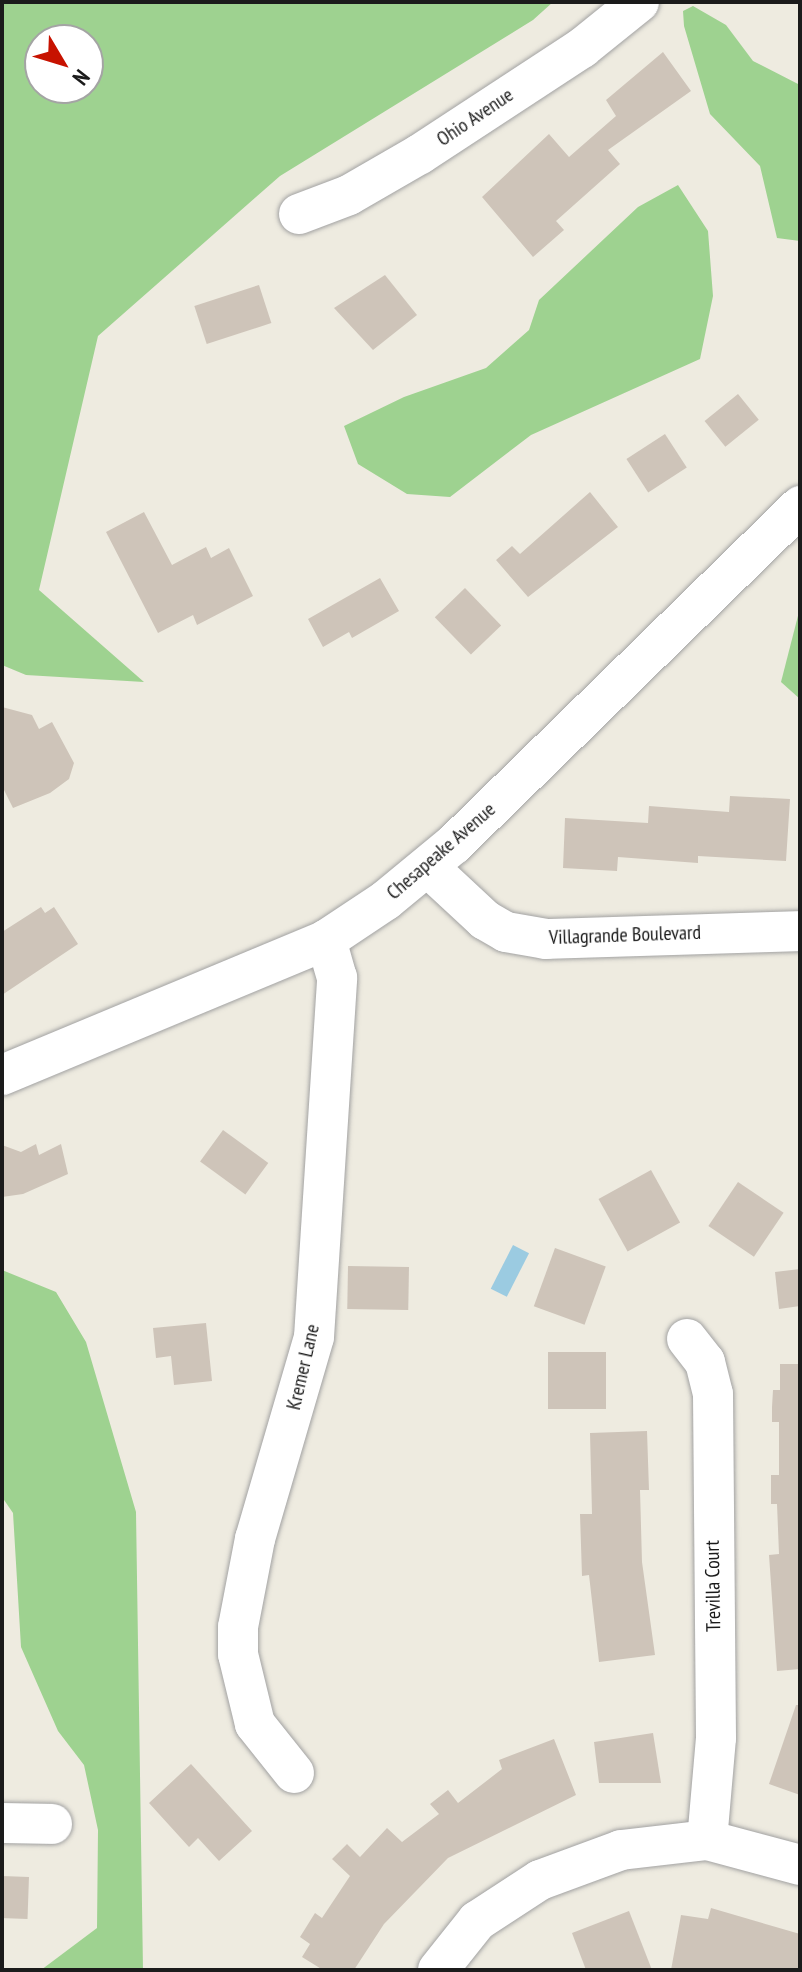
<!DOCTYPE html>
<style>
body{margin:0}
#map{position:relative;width:802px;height:1972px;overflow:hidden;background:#eeebe0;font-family:"PT Sans Narrow",sans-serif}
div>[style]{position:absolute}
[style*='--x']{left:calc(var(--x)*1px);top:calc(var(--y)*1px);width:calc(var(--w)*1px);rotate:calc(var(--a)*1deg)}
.forest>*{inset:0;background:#9ed290}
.water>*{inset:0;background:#9bcbe1;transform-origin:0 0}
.building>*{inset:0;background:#cec4b9;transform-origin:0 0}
.roads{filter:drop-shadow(0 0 2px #a2a2a2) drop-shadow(0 0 2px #a2a2a2)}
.minor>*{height:40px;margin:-20px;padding:0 20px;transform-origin:20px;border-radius:20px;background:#fff}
span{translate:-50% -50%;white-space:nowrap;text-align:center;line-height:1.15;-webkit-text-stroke:8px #fff;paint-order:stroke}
.street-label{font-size:20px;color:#1b1b1b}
.frame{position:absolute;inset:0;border:4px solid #1b1b1b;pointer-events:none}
.north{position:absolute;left:24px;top:24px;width:80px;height:80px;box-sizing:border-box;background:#fff;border:2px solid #a4a4a4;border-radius:50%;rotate:128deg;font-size:22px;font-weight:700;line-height:32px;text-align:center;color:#1b1b1b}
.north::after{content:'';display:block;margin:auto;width:28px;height:36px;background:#c71200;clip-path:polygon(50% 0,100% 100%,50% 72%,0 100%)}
</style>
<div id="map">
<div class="forest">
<div style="clip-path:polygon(evenodd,2px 2px,553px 2px,533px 20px,280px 176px,98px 336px,39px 590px,144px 682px,26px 675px,2px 665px,2px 2px,40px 40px,88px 40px,88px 88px,40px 88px,40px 40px)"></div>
<div style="clip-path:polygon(693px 6px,726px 25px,753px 61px,800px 85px,800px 241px,777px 238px,760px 166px,710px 114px,684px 26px,683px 11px)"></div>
<div style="clip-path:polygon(678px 185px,708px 231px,713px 296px,700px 359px,531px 435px,450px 497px,407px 494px,358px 464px,344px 426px,404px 397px,486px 368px,529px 330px,539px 300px,638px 207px)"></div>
<div style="clip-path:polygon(800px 608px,800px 699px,781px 682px)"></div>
<div style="clip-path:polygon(2px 1270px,56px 1292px,86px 1342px,136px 1512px,143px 1970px,41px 1970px,97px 1928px,98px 1830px,84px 1765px,58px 1731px,21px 1647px,13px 1513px,2px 1497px)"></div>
</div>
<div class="water">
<div style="left:513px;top:1245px;width:18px;height:49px;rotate:27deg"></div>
</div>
<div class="building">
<div style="clip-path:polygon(663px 52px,691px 91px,608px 150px,620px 164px,556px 221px,564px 230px,533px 257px,482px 197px,549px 134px,569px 157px,616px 116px,606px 100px)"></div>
<div style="clip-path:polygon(385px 275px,417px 315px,373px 350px,334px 308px)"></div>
<div style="left:259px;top:285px;width:40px;height:68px;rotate:72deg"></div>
<div style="left:738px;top:394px;width:33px;height:43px;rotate:51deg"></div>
<div style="left:665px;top:434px;width:40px;height:46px;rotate:57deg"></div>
<div style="clip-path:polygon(590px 492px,618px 527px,528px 597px,496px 560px,512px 546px,520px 554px)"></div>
<div style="clip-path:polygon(144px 512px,172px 565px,206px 547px,211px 558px,229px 548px,253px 596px,197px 625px,193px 615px,158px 633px,106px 532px)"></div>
<div style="clip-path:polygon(380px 578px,399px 611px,352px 638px,349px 632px,323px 647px,308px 619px)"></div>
<div style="left:465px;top:588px;width:52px;height:42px;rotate:46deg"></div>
<div style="clip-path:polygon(2px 707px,32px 715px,39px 729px,52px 722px,74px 763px,69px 779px,50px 793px,13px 808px,2px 786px)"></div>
<div style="clip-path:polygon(730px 796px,790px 799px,786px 861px,698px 856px,698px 863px,618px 857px,617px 871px,563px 868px,565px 818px,648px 823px,649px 806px,729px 812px)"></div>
<div style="clip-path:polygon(41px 907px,45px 913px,54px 907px,78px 944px,2px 995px,2px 932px)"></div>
<div style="left:223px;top:1130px;width:56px;height:39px;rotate:36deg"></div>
<div style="clip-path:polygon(36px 1144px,39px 1155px,61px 1144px,68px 1174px,23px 1194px,2px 1197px,2px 1145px,21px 1152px)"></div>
<div style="left:651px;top:1170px;width:60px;height:60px;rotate:61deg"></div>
<div style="left:738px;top:1182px;width:55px;height:53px;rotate:34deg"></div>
<div style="left:555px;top:1248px;width:54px;height:62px;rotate:20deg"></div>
<div style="left:348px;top:1266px;width:61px;height:43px;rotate:1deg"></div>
<div style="clip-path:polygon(800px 1269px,800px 1306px,779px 1309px,775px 1272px)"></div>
<div style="clip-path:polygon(206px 1323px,212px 1381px,174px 1385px,171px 1356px,156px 1358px,153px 1328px)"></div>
<div style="left:548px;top:1352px;width:58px;height:57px"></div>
<div style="clip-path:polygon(780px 1364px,800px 1364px,800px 1669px,777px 1671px,769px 1555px,779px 1554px,777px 1504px,771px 1504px,771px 1475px,779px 1475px,779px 1422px,772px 1422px,772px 1407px,773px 1390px,780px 1390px)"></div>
<div style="clip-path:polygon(647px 1431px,649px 1490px,640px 1490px,642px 1562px,655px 1655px,599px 1662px,589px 1575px,582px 1576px,580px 1514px,592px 1514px,590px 1433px)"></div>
<div style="clip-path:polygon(796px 1705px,800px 1705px,800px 1795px,769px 1784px)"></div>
<div style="clip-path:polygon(653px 1733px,661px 1783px,599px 1783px,594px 1742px)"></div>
<div style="clip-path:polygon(554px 1739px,576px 1795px,448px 1858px,384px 1924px,354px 1970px,323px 1970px,302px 1957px,310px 1944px,300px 1937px,315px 1913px,322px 1918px,350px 1876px,332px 1859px,347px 1844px,360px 1857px,387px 1828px,402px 1842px,439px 1814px,430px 1804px,448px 1790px,458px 1803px,502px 1769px,499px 1760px)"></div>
<div style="clip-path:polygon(191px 1764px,252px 1831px,219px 1861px,198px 1838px,189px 1847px,149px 1803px)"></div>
<div style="left:2px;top:1876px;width:27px;height:42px;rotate:2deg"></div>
<div style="clip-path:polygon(711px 1908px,800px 1934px,800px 1970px,671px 1970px,681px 1915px,708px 1919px)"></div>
<div style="clip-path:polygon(629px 1911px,652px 1970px,586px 1970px,572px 1933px)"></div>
</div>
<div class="roads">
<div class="minor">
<div style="--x:299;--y:214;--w:53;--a:-20.8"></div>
<div style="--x:349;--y:195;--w:82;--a:-30"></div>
<div style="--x:420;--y:154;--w:194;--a:-33.2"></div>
<div style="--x:582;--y:48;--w:73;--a:-38.9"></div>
<div style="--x:428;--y:867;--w:78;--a:42.9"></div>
<div style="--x:485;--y:920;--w:24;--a:30"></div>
<div style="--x:506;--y:932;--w:41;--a:9.9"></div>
<div style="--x:546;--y:939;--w:254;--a:-1.8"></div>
<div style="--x:2;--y:1075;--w:351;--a:-22.6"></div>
<div style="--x:326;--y:940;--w:72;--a:-33.7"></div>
<div style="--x:386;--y:900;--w:88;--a:-39.5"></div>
<div style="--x:454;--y:844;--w:484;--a:-44.3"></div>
<div style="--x:687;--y:1339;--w:29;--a:52"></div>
<div style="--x:705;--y:1362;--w:33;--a:76"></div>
<div style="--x:713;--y:1394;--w:344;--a:89.5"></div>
<div style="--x:716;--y:1738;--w:102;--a:95"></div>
<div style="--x:294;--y:1773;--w:63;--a:-128.5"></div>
<div style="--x:255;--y:1724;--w:72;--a:-103.7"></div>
<div style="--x:238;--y:1654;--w:27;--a:-90"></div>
<div style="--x:238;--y:1627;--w:90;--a:-79.1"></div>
<div style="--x:255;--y:1539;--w:210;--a:-73.7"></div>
<div style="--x:314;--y:1337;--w:360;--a:-86.3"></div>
<div style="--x:337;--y:978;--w:40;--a:-106"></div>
<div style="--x:2;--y:1823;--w:50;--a:1.1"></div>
<div style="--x:438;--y:1970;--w:63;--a:-51.5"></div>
<div style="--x:477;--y:1921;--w:75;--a:-33.1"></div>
<div style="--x:540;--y:1880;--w:86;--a:-20.3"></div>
<div style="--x:621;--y:1850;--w:87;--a:-6.6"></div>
<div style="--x:707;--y:1840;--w:96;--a:15"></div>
</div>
</div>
<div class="street-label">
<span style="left:475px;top:117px;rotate:-34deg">Ohio Avenue</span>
<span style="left:441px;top:851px;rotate:-41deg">Chesapeake Avenue</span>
<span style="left:625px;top:935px;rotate:-2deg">Villagrande Boulevard</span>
<span style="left:303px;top:1367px;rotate:-77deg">Kremer Lane</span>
<span style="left:713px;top:1586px;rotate:-91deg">Trevilla Court</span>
</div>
<div class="frame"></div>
<div class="north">N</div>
</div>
